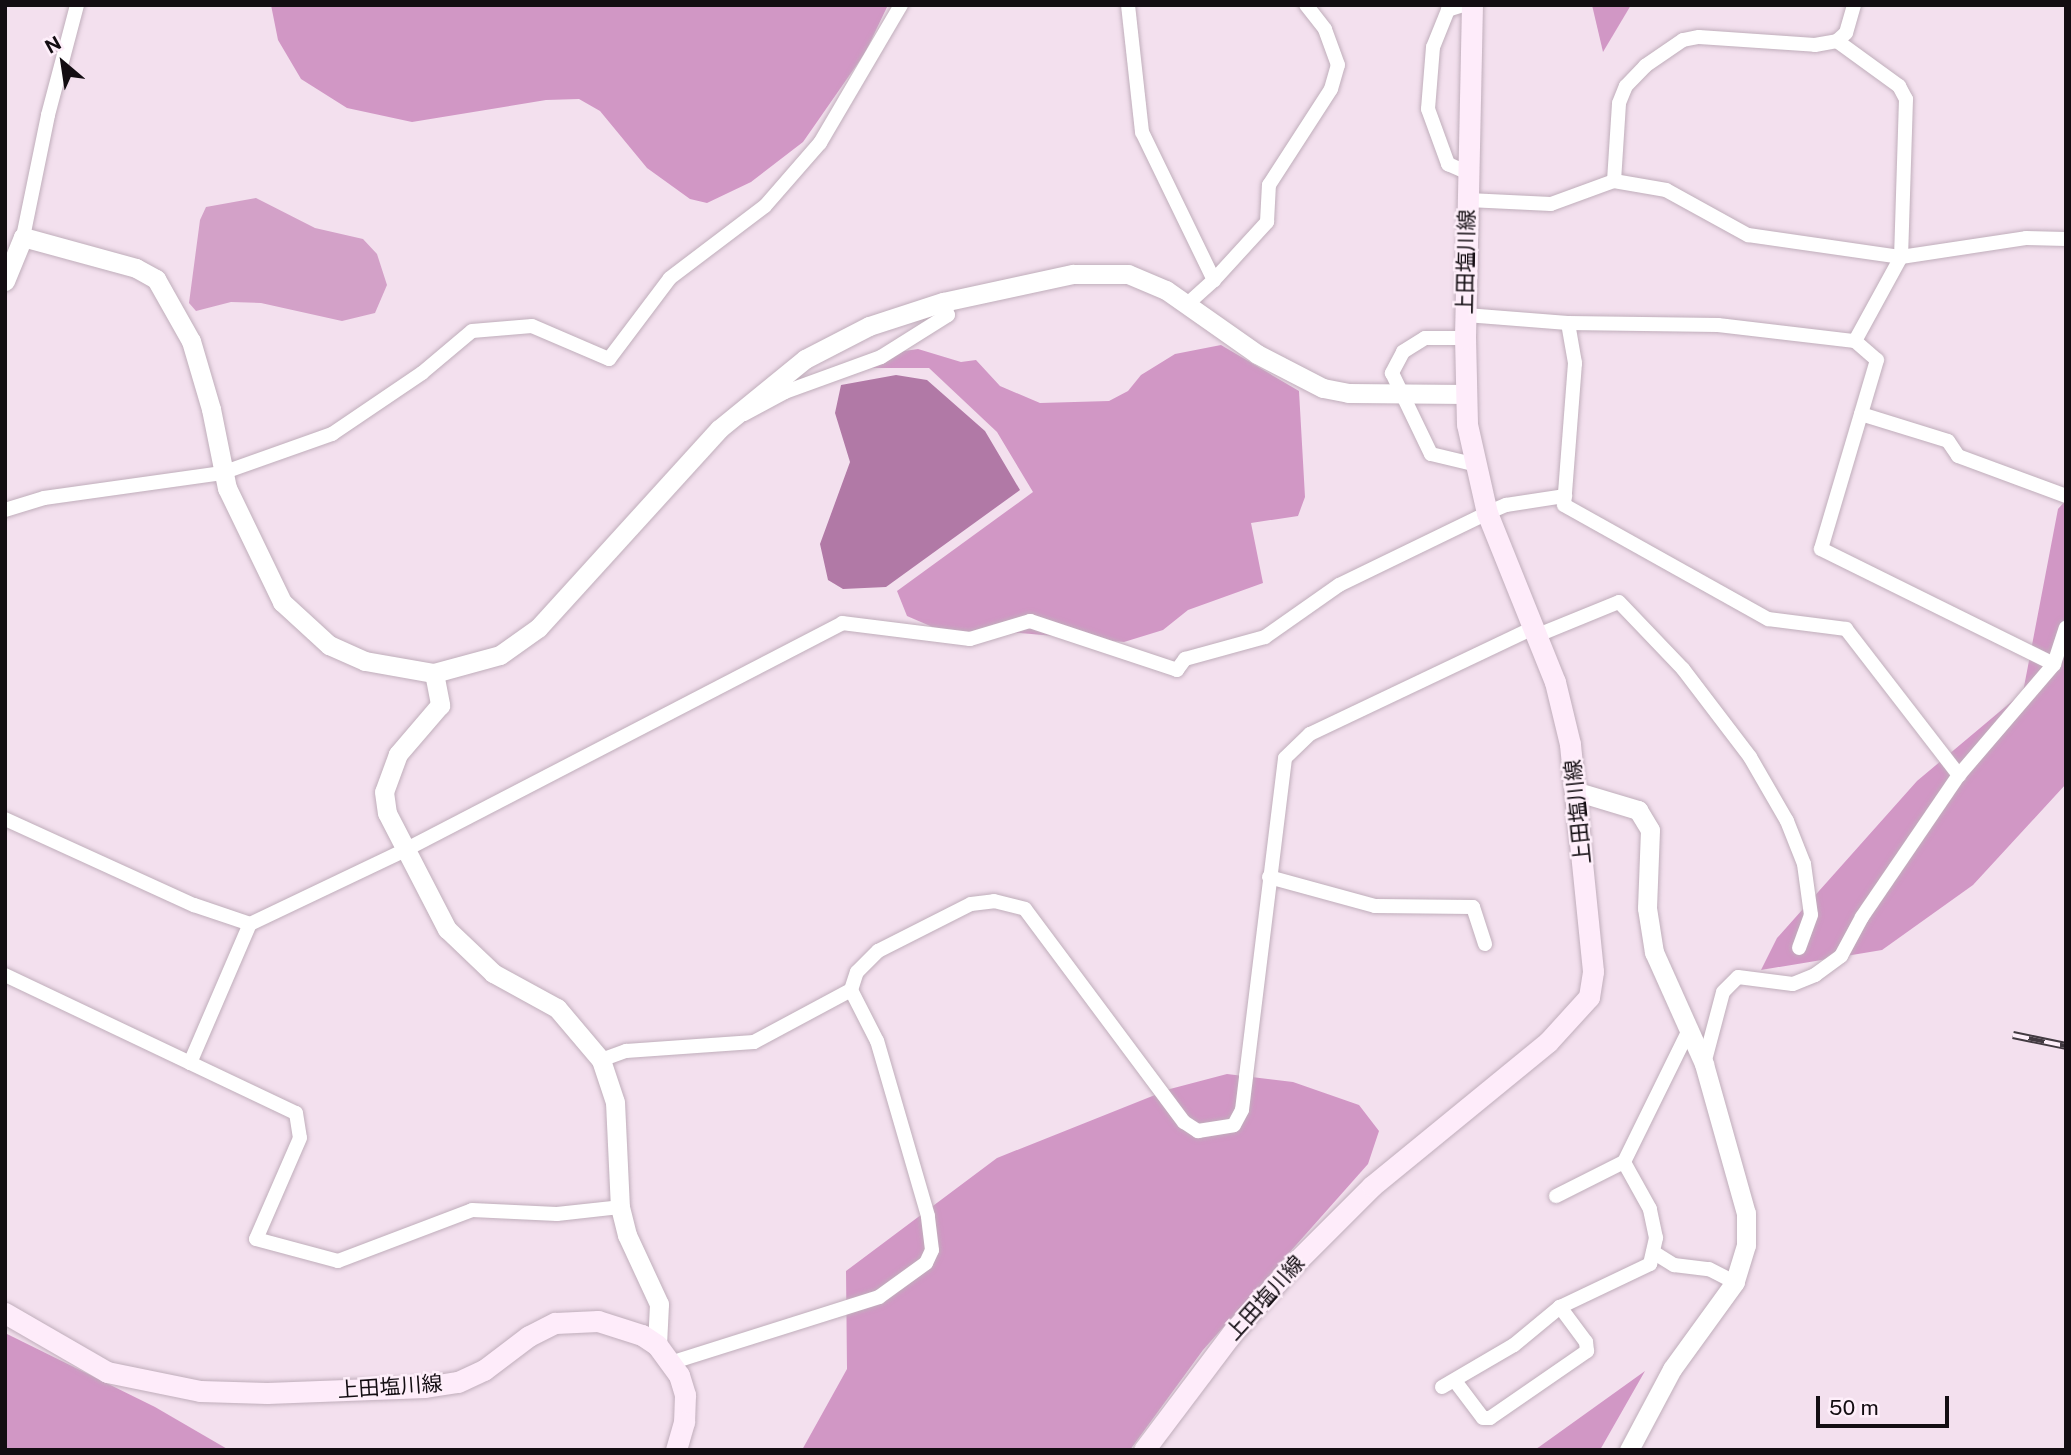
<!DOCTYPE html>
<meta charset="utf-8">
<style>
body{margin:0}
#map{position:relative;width:2071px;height:1455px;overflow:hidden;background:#f3e0ee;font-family:"Public Sans","Noto Sans JP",sans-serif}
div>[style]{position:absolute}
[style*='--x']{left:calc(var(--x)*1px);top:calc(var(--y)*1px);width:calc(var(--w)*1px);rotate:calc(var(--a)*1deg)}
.green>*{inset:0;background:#d3a1c8}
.forest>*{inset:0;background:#d197c5}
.water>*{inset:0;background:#b179a6}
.roads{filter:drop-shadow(0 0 2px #c0aebb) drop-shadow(0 0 2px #c0aebb)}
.minor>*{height:14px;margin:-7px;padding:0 7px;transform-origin:7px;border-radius:7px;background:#fff}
.tertiary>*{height:19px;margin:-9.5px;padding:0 9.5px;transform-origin:9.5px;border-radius:9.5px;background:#fff}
.secondary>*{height:21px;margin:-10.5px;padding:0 10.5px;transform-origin:10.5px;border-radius:10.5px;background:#feecfa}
.rail>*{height:8px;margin-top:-4px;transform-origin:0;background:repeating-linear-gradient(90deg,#feeffa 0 16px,#423a41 0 32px);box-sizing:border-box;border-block:2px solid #423a41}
span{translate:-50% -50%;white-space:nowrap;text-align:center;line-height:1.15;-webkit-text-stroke:5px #feeffa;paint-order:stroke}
.street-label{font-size:21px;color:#130d12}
.frame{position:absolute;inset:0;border:7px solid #130d12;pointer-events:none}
.north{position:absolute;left:28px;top:28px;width:70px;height:70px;-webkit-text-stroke:5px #feeffa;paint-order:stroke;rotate:331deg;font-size:19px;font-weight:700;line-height:28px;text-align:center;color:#130d12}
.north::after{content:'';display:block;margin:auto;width:24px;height:32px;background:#130d12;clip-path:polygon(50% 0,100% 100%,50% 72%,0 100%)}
.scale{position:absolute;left:1816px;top:1396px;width:133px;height:32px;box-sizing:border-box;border:4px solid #130d12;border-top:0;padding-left:9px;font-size:21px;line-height:24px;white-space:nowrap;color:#130d12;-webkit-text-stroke:5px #feeffa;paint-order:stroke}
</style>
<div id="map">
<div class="green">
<div style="clip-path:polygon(256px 198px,315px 228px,363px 239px,377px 254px,387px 285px,375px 313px,342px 321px,261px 303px,231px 302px,196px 311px,189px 303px,200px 220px,206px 207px)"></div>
</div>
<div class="forest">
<div style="clip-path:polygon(271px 5px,888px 5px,865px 53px,803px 142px,751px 182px,707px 203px,690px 199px,647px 168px,600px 111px,579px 99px,546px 100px,412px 122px,347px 108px,301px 79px,278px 40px)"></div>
<div style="clip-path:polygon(1592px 5px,1631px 5px,1603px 52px)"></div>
<div style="clip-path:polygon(1221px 345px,1299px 391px,1305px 497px,1298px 516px,1251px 523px,1263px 583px,1188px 610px,1163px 630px,1124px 642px,1020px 633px,951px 635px,907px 616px,897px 591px,1033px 492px,997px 432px,929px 368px,868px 368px,904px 351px,918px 349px,961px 362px,976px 360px,1000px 386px,1040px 403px,1109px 401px,1128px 391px,1141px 375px,1175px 354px)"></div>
<div style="clip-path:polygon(2066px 500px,2066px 784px,1973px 885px,1882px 950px,1761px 970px,1777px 938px,1917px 781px,2023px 692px,2058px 509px)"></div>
<div style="clip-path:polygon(1227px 1074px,1293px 1082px,1359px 1105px,1379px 1131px,1368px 1164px,1203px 1350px,1130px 1450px,802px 1450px,847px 1369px,846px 1271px,997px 1158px,1170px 1089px)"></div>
<div style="clip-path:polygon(5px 1333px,155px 1407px,229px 1450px,5px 1450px)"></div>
<div style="clip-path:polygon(1645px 1371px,1600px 1450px,1534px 1450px,1539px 1447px)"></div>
</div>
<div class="water">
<div style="clip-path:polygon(896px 375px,927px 380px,985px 431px,1020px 490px,886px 587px,843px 589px,828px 580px,820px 544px,850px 462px,835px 413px,841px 385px)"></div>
</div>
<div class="roads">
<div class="minor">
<div style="--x:1128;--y:5;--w:128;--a:83.7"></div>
<div style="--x:1142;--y:132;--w:165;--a:64.1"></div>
<div style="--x:1214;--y:280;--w:36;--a:138"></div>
<div style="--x:1463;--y:5;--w:16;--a:162"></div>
<div style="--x:1448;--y:10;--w:40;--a:112"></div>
<div style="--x:1433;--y:47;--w:62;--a:94.6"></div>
<div style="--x:1428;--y:109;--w:59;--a:70"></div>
<div style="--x:1448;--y:164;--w:22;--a:24"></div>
<div style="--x:1837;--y:41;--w:77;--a:36"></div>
<div style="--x:1899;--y:86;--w:15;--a:62"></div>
<div style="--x:1906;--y:99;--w:158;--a:91.8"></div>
<div style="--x:1901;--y:257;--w:96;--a:118.7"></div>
<div style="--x:1614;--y:181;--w:78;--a:-86.3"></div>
<div style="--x:1619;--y:103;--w:18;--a:-68"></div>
<div style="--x:1626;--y:86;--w:28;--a:-46"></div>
<div style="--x:1645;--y:66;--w:46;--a:-34.4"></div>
<div style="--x:1683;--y:40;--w:16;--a:-11"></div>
<div style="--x:1699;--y:37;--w:116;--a:3.9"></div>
<div style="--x:1815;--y:45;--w:22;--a:-10"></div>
<div style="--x:1837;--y:41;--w:12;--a:-42"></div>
<div style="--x:1846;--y:33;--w:29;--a:-74"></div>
<div style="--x:1468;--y:200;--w:83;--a:2.8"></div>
<div style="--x:1551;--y:204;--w:67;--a:-20.1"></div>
<div style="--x:1614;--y:181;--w:53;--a:9.8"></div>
<div style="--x:1666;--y:190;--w:94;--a:28.8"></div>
<div style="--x:1748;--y:235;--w:155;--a:8.2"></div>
<div style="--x:1901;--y:257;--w:126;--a:-8.6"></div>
<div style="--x:2026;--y:238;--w:40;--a:1.4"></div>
<div style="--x:23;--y:237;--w:125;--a:-78.4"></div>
<div style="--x:48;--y:115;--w:114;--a:-75.2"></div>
<div style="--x:1214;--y:280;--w:79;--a:-47.6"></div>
<div style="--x:1267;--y:222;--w:37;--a:-87"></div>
<div style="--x:1269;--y:185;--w:114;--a:-57.1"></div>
<div style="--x:1331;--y:89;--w:25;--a:-74"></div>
<div style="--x:1338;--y:65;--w:38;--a:-110"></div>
<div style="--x:1325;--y:29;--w:31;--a:-128"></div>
<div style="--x:1466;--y:315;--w:102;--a:4.5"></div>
<div style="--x:1568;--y:323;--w:150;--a:0.8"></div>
<div style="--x:1718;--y:325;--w:138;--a:6.7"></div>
<div style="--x:1855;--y:341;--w:29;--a:41"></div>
<div style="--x:1877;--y:360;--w:197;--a:106.5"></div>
<div style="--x:1821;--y:549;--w:260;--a:26.3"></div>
<div style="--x:1568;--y:323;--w:41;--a:80.1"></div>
<div style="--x:1575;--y:363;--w:142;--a:94.4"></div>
<div style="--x:1564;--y:505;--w:234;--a:29.2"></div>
<div style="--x:1768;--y:619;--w:79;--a:7.3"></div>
<div style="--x:1846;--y:629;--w:185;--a:52.3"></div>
<div style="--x:1465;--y:338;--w:40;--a:180"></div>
<div style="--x:1425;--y:338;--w:26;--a:148"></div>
<div style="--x:1403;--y:352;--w:24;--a:118"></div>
<div style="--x:1392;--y:373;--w:90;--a:64.3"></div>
<div style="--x:1431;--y:454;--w:43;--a:13.4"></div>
<div style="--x:744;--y:414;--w:47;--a:-28.2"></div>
<div style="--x:785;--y:392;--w:102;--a:-20"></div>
<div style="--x:881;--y:357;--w:79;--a:-32.1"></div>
<div style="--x:948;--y:315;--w:14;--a:-111"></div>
<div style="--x:1861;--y:414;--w:91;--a:17.2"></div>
<div style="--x:1948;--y:441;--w:18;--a:56"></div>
<div style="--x:1958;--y:456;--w:115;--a:20.3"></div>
<div style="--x:5;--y:510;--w:41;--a:-17.1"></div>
<div style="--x:44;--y:498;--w:180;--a:-8"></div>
<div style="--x:222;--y:473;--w:117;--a:-19.5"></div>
<div style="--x:332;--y:434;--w:109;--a:-34.1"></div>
<div style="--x:422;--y:373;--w:65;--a:-40"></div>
<div style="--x:472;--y:331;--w:60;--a:-4.8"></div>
<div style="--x:532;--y:326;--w:84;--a:23.2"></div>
<div style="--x:609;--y:359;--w:101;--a:-53"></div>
<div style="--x:670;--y:278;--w:119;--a:-37.2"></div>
<div style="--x:765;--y:206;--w:84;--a:-48.9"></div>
<div style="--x:820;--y:143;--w:160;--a:-59.6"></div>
<div style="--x:1538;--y:635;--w:87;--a:-22.2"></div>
<div style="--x:1619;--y:602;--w:93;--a:46.3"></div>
<div style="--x:1683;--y:669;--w:111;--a:52.7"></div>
<div style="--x:1750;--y:757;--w:74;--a:60"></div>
<div style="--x:1787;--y:821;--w:46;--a:68.4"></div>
<div style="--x:1804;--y:864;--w:51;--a:82.2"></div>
<div style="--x:1811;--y:915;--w:35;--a:110"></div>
<div style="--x:5;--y:819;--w:208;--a:24.5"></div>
<div style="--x:194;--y:905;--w:59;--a:18.7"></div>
<div style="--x:250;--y:924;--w:170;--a:-25.5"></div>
<div style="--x:403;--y:851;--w:495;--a:-27.4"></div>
<div style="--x:842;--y:623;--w:129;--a:7.1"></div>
<div style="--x:970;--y:639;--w:63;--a:-16.7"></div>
<div style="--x:1030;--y:621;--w:155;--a:18.4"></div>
<div style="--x:1177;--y:670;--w:14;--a:-54"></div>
<div style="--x:1185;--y:659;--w:83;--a:-15.4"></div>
<div style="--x:1265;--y:637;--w:90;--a:-35.1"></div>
<div style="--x:1339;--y:585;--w:165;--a:-25.9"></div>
<div style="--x:1487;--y:513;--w:21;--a:-23"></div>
<div style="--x:1506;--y:505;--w:60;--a:-8.7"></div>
<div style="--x:1269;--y:877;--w:110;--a:15.3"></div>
<div style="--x:1375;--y:906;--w:98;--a:0.6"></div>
<div style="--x:1473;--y:907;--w:39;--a:72"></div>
<div style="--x:5;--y:975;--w:322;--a:25.4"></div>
<div style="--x:296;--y:1113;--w:25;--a:81"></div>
<div style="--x:300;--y:1138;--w:110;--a:113.5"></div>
<div style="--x:256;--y:1239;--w:85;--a:15"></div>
<div style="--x:338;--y:1261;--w:143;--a:-20.8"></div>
<div style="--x:472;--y:1210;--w:85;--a:2.7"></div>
<div style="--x:557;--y:1214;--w:63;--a:-6.3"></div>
<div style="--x:601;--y:1060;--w:27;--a:-20"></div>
<div style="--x:626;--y:1051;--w:128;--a:-4"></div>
<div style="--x:754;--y:1042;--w:110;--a:-28.2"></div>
<div style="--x:190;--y:1063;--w:151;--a:-66.7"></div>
<div style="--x:1704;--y:1064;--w:74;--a:-75.2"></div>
<div style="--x:1723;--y:992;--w:21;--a:-45"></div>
<div style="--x:1738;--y:977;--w:55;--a:7.3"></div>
<div style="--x:1793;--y:984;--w:24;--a:-22"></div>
<div style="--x:1815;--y:975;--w:32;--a:-36"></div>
<div style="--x:1841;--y:956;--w:44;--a:-61.7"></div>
<div style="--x:1862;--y:917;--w:172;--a:-55.7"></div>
<div style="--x:1959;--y:775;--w:146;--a:-49.4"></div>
<div style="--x:2054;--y:664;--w:38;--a:-72"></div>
<div style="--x:1556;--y:1196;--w:76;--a:-26.6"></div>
<div style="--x:1624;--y:1162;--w:147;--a:-63.8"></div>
<div style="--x:1653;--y:1252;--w:25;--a:32"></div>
<div style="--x:1674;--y:1265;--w:35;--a:7"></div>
<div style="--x:1709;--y:1269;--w:29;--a:27"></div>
<div style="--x:670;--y:1363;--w:219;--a:-17.5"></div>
<div style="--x:879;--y:1297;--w:58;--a:-35.9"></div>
<div style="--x:926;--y:1263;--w:14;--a:-65"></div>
<div style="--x:932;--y:1250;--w:34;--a:-97"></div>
<div style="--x:928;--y:1216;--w:182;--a:-106.2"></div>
<div style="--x:877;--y:1041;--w:57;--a:-117"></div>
<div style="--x:851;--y:990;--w:19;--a:-72"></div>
<div style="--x:857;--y:972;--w:30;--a:-45"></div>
<div style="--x:878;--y:951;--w:104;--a:-26.8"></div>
<div style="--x:971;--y:904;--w:23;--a:-7"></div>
<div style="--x:994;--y:901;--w:32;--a:14"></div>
<div style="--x:1025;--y:909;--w:266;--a:53.3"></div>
<div style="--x:1184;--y:1122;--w:17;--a:33"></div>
<div style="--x:1198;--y:1131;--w:36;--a:-9"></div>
<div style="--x:1234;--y:1125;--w:17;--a:-62"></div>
<div style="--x:1242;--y:1110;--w:34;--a:-83"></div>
<div style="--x:1246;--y:1076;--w:320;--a:-83"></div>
<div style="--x:1285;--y:758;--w:35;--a:-44"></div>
<div style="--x:1310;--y:734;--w:249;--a:-25.4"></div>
<div style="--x:1455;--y:1381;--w:46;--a:52.9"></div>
<div style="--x:1483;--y:1418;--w:7;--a:0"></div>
<div style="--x:1490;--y:1418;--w:118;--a:-34.6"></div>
<div style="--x:1587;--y:1351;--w:9;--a:-96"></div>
<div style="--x:1586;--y:1342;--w:44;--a:-126.6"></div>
<div style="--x:1442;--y:1387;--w:83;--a:-30.3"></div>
<div style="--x:1514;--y:1345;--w:60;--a:-39.6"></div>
<div style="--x:1560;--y:1307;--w:100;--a:-25.5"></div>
<div style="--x:1650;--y:1264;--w:27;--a:-77"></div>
<div style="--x:1656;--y:1238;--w:30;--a:-102"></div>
<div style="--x:1650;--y:1209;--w:54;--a:-119"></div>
</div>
<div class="tertiary">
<div style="--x:5;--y:281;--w:48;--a:-67.8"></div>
<div style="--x:23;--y:237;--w:117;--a:15.3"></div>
<div style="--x:136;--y:268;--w:23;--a:29"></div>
<div style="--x:156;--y:279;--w:71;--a:60.6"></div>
<div style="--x:191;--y:341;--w:71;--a:73.6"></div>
<div style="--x:211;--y:409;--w:81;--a:78.6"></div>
<div style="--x:227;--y:488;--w:127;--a:64.2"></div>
<div style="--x:282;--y:602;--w:64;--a:42.5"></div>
<div style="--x:329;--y:645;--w:39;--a:24"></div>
<div style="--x:365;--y:661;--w:70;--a:9.9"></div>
<div style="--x:434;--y:673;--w:68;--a:-15.3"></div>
<div style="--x:500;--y:655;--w:47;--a:-35.4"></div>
<div style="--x:538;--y:628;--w:269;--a:-47.7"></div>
<div style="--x:719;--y:429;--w:111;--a:-39.1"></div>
<div style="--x:805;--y:359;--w:72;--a:-27.3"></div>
<div style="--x:869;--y:326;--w:78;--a:-18"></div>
<div style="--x:943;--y:302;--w:133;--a:-12.2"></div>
<div style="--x:1073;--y:274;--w:55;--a:0"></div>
<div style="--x:1128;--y:274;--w:41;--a:22.8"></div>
<div style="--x:1166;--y:290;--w:111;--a:35.1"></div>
<div style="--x:1257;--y:354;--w:74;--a:27.3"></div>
<div style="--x:1323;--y:388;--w:25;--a:11"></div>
<div style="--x:1348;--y:393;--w:119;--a:0.5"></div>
<div style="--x:434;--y:673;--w:33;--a:79"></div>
<div style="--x:440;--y:705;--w:65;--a:130.6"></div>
<div style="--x:398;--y:754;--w:40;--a:110.2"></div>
<div style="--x:384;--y:792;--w:21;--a:82"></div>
<div style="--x:387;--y:813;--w:131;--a:62.7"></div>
<div style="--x:447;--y:929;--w:64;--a:43.7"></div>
<div style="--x:493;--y:973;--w:73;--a:28.7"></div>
<div style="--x:557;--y:1008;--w:68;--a:49.8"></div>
<div style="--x:601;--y:1060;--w:44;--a:71.6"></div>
<div style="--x:615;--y:1102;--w:105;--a:87.3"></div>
<div style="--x:620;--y:1207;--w:29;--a:76"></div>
<div style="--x:627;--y:1235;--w:76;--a:65.1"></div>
<div style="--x:659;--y:1304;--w:41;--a:92.8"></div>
<div style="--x:1578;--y:792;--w:63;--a:16.7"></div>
<div style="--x:1638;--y:810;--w:23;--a:59"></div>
<div style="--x:1650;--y:830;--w:78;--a:92.2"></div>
<div style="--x:1647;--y:908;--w:45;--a:81"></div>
<div style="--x:1654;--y:952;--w:123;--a:65.9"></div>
<div style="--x:1704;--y:1064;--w:155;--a:74.3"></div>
<div style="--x:1746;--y:1213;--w:32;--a:90"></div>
<div style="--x:1746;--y:1245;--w:39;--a:107"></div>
<div style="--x:1735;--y:1282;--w:107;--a:125.9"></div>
<div style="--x:1672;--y:1369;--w:92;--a:118"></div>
</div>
<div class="secondary">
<div style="--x:5;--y:1313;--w:118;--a:30"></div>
<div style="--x:107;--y:1372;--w:95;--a:11.5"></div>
<div style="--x:200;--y:1391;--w:67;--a:1.7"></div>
<div style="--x:267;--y:1393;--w:158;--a:-2.2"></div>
<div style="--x:425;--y:1387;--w:33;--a:-9"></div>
<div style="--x:458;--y:1382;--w:29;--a:-25"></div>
<div style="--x:484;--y:1370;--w:56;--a:-37.1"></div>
<div style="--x:529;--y:1336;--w:29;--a:-27"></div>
<div style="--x:555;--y:1323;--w:43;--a:-2.7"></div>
<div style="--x:598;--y:1321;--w:46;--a:17.7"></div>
<div style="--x:642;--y:1335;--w:18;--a:34"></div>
<div style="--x:657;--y:1345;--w:37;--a:54"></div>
<div style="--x:679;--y:1375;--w:21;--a:73"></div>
<div style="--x:685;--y:1395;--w:27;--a:92"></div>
<div style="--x:684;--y:1422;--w:29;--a:106"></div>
<div style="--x:1144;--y:1450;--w:148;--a:-53"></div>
<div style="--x:1233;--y:1332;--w:80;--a:-48.5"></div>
<div style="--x:1286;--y:1272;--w:122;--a:-45"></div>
<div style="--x:1372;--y:1186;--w:227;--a:-39.3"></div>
<div style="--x:1548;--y:1042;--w:61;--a:-47.7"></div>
<div style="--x:1589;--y:997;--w:26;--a:-81"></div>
<div style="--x:1593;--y:971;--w:228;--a:-95.8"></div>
<div style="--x:1570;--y:744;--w:64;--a:-103.6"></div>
<div style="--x:1555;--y:682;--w:182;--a:-111.9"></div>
<div style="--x:1487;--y:513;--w:91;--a:-102.7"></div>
<div style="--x:1467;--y:424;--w:86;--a:-91.3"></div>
<div style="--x:1465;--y:338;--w:333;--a:-88.8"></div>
</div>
</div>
<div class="rail">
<div style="--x:2013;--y:1035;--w:54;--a:11.7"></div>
</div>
<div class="street-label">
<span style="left:1466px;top:262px;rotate:-89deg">上田塩川線</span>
<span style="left:1578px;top:812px;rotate:-96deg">上田塩川線</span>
<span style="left:1265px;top:1298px;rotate:-48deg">上田塩川線</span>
<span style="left:390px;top:1387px;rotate:-4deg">上田塩川線</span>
</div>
<div class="frame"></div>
<div class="north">N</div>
<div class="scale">50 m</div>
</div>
